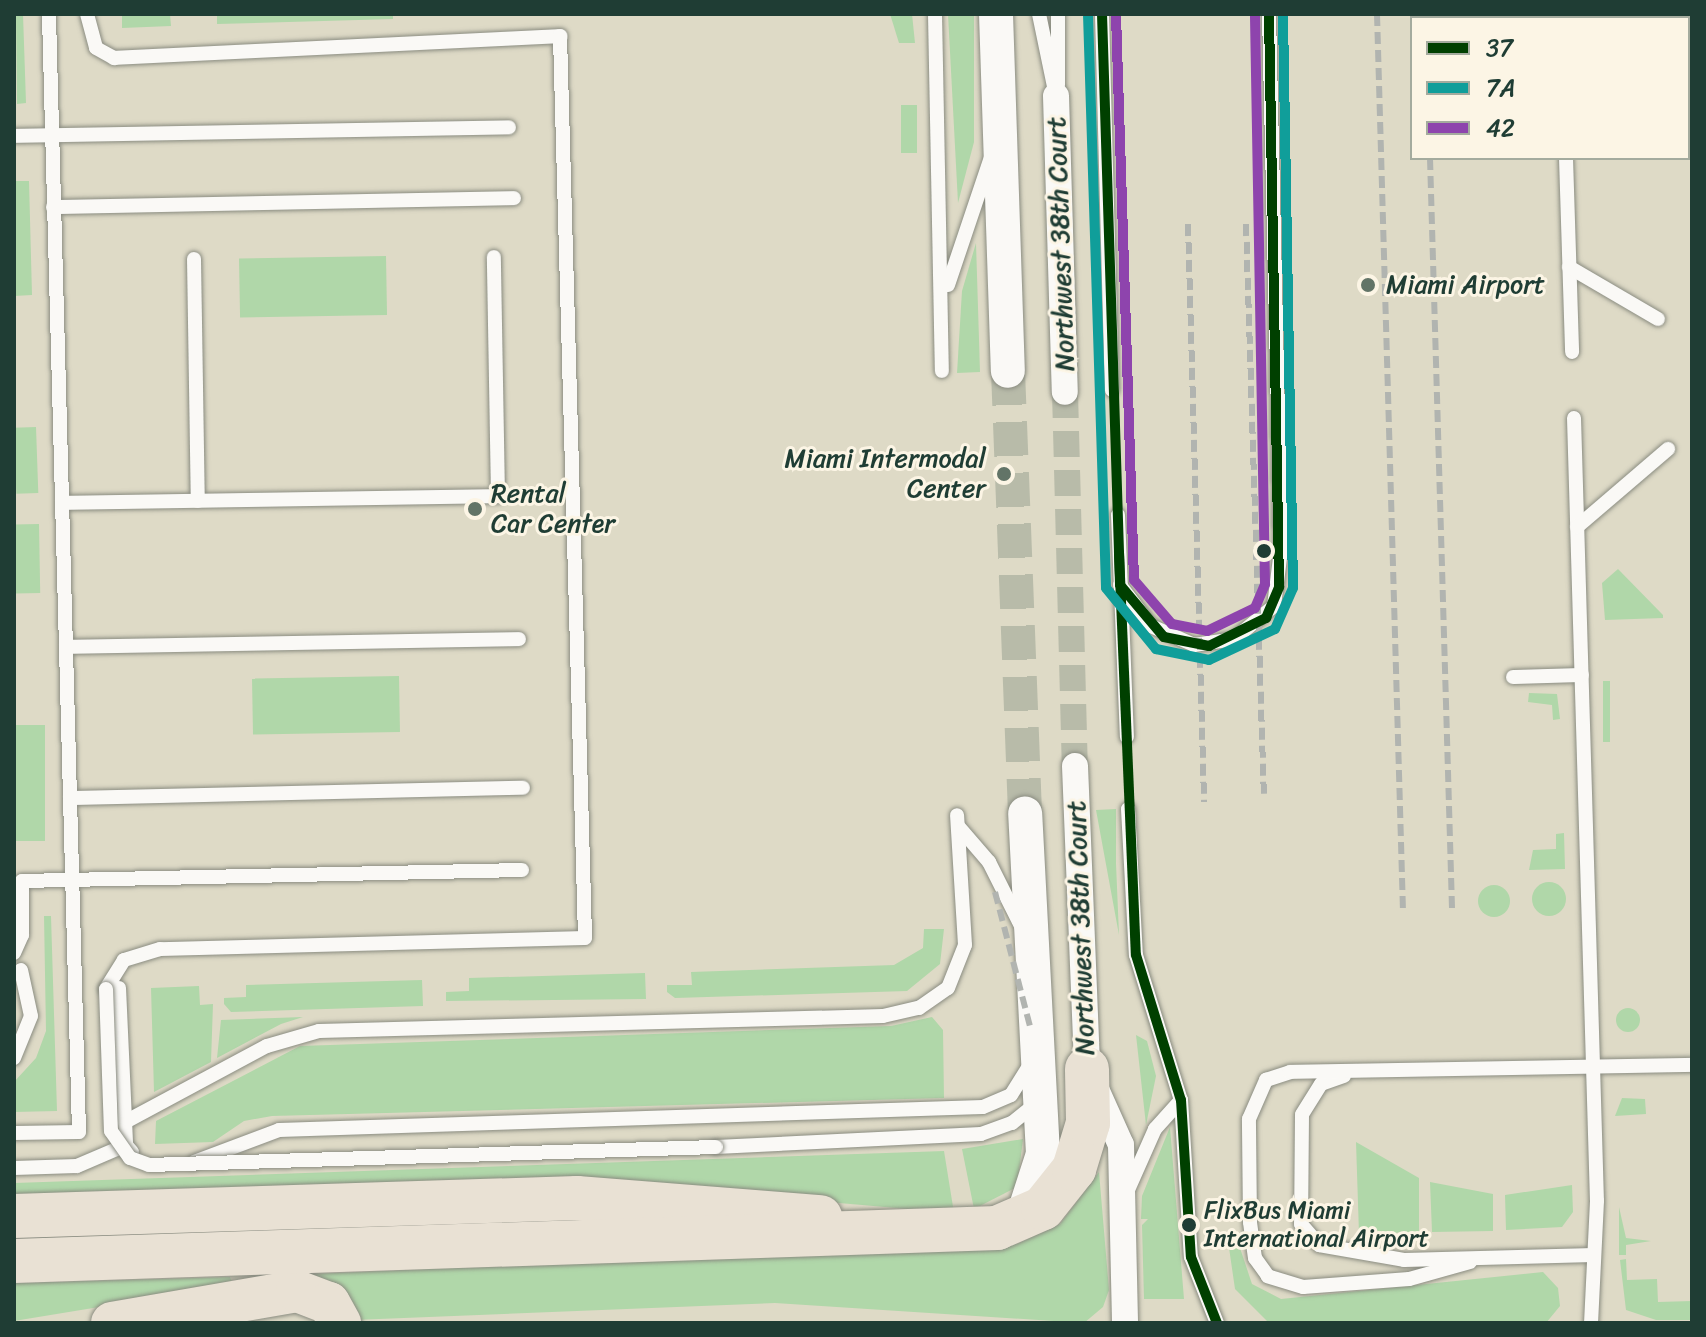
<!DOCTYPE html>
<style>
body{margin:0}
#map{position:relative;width:1706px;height:1337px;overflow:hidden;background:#dedac6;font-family:Sriracha,sans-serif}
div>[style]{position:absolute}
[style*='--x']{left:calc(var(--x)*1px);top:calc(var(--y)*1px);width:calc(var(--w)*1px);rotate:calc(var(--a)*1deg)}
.green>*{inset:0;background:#b0d7a9;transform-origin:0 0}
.round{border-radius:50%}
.minor-tunnel>*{height:26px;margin-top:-13px;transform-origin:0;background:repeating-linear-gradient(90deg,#b8bba9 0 26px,transparent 0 39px)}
.tertiary-tunnel>*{height:34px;margin-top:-17px;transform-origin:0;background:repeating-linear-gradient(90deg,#b8bba9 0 34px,transparent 0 51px)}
.roads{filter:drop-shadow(0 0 2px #8a8c81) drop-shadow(0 0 2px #8a8c81)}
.service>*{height:14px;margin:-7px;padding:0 7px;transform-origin:7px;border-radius:7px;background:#faf9f6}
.minor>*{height:26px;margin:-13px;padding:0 13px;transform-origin:13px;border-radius:13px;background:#faf9f6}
.tertiary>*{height:34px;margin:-17px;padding:0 17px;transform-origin:17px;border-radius:17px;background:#faf9f6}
.primary>*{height:42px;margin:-21px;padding:0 21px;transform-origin:21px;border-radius:21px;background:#e9e1d4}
.trunk>*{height:44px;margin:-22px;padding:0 22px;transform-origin:22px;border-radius:22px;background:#e9e1d4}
.rail>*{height:6px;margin-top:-3px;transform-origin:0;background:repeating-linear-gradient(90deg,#b1b4b0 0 12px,transparent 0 18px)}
.bridges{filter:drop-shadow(0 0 2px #8a8c81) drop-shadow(0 0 2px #8a8c81)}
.service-bridge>*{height:14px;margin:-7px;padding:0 7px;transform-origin:7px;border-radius:7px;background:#faf9f6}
.bus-1>*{height:10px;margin:-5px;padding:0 5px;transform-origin:5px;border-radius:5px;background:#004000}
.bus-2>*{height:10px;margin:-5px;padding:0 5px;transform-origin:5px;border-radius:5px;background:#109e9a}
.bus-3>*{height:10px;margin:-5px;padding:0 5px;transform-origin:5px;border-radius:5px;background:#8e44ad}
.dots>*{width:22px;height:22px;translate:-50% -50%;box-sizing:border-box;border:4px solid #fcf5e5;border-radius:50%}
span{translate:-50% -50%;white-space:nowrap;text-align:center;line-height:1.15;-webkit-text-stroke:6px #fcf5e5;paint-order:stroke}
.bus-label{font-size:24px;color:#1f3d34}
.left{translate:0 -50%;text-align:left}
.street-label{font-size:26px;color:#1f3d34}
.poi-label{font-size:26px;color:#1f3d34}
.right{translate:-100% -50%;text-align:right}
.frame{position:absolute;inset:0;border:16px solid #1f3d34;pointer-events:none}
.legend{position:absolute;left:1410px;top:16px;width:280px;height:144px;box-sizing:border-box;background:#fcf5e5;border:2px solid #a4ab9e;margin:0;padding:10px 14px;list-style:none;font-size:24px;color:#1f3d34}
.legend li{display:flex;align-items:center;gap:16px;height:40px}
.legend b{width:40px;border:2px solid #a4ab9e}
</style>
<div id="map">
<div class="green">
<div style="clip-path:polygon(16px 14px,23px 14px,26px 103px,17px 104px)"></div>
<div style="clip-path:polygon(122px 14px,170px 14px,171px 26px,122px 28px)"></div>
<div style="clip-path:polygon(217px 14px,393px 14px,393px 19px,217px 24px)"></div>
<div style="clip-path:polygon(890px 14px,912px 14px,915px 43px,899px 43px)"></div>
<div style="clip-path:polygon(948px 14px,974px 14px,974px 142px,958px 203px)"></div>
<div style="left:901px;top:105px;width:16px;height:48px"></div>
<div style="clip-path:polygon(14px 181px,29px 181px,32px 295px,14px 296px)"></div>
<div style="clip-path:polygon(976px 243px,980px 372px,957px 373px,962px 291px)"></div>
<div style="left:386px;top:256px;width:59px;height:147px;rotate:89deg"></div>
<div style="left:36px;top:427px;width:66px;height:22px;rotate:88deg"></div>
<div style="left:39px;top:524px;width:69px;height:25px;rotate:89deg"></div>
<div style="clip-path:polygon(1618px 569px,1663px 615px,1663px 618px,1605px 620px,1602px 583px)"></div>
<div style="left:399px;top:676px;width:56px;height:147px;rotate:89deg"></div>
<div style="left:1603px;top:681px;width:7px;height:61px"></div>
<div style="clip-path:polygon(1557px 694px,1560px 719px,1553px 720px,1552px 705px,1528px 702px,1529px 693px)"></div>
<div style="left:14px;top:725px;width:31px;height:116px"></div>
<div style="clip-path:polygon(1116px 809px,1116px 863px,1119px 935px,1096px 810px)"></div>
<div style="clip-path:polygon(1564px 833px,1565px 869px,1529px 870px,1533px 850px,1556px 849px,1556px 834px)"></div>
<div class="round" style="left:1532px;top:882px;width:34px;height:34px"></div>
<div class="round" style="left:1478px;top:885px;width:32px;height:32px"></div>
<div style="clip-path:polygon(44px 916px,51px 916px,57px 1111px,14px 1112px,14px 1082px,36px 1058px,46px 1031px)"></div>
<div style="clip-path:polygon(924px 929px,944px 929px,940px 964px,907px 991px,675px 998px,667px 992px,667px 985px,692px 985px,691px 972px,894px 965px,923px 948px)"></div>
<div style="clip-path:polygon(645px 973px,646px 999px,446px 1001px,446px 992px,469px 991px,469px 978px)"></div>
<div style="clip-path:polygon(422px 980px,423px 1006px,231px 1012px,224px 1004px,224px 998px,246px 997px,246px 985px)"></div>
<div style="clip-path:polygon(199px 986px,200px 1005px,213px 1004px,211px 1062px,154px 1092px,151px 988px)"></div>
<div class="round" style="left:1616px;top:1008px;width:24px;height:24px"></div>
<div style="clip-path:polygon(303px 1017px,281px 1024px,217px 1058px,221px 1020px)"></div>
<div style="clip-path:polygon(932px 1017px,943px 1030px,944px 1098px,272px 1116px,244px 1121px,213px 1142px,155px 1144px,156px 1121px,300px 1046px,891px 1026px)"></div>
<div style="clip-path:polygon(1136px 1035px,1147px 1041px,1156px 1076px,1146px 1125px)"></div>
<div style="clip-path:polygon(1622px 1098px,1645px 1099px,1646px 1114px,1615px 1116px)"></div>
<div style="clip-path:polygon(1170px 1127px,1184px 1299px,1144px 1299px,1142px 1225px,1148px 1219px,1141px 1219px,1142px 1196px)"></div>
<div style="clip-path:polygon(1023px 1139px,1017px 1187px,974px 1209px,962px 1149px)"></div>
<div style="clip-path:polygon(1356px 1142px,1419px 1178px,1419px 1232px,1359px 1234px)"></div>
<div style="clip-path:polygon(944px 1151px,954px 1213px,793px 1199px,14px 1195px,14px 1183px)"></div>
<div style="clip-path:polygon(1099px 1172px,1109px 1290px,1103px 1307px,1084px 1323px,775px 1303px,354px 1320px,288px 1275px,1017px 1244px,1060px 1224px)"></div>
<div style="clip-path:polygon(1430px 1182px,1493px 1194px,1493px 1231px,1432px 1232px)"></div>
<div style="clip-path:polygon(1572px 1185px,1573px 1212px,1562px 1227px,1506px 1230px,1505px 1195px)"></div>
<div style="clip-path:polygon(1619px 1207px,1626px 1238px,1651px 1241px,1626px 1245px,1626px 1255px,1619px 1255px)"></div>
<div style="clip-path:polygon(1227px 1234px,1239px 1245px,1252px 1284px,1281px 1299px,1543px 1272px,1558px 1288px,1560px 1306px,1546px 1323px,1269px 1323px,1235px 1289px)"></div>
<div style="clip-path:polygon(1626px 1259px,1627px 1280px,1657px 1279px,1658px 1302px,1692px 1301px,1692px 1320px,1656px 1320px,1626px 1310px,1620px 1260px)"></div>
<div style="clip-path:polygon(230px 1277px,233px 1285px,14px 1321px,14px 1283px)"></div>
</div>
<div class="minor-tunnel">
<div style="--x:1065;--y:392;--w:374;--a:88.5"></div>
</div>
<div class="tertiary-tunnel">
<div style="--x:1008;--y:371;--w:442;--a:87.8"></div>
</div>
<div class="roads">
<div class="service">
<div style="--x:87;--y:14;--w:35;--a:75"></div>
<div style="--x:96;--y:48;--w:21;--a:29"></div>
<div style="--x:114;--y:58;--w:447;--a:-2.8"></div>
<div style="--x:560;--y:36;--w:902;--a:88.41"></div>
<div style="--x:585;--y:938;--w:425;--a:178.5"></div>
<div style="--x:160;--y:949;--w:38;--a:163"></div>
<div style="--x:124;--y:960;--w:34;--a:122"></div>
<div style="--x:935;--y:14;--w:357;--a:88.9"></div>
<div style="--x:1039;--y:14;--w:84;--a:78.3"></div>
<div style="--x:1102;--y:14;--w:376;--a:88.5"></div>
<div style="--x:1561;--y:14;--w:4;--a:90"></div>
<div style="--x:1058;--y:85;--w:71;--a:-90"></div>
<div style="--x:14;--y:136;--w:495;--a:-1"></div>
<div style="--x:1566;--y:158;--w:194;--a:88.2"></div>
<div style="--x:53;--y:207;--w:461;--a:-1.1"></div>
<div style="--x:194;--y:259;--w:242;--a:89.1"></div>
<div style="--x:1569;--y:267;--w:103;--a:30.3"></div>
<div style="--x:948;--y:285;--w:135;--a:-71.4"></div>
<div style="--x:1574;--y:418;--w:783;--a:88.32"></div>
<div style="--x:1597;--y:1201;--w:122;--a:92.8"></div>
<div style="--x:62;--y:503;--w:436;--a:-0.9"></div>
<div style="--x:498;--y:496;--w:239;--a:-91"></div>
<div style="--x:1118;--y:515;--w:222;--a:87.7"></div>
<div style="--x:1577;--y:527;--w:120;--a:-40.6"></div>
<div style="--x:1120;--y:585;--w:51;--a:52.9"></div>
<div style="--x:1151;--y:626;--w:47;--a:23.8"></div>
<div style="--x:1194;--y:645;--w:40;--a:-8.5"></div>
<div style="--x:1234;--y:639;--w:52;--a:-39.5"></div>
<div style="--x:1274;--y:606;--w:56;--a:-82.9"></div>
<div style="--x:1281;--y:550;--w:536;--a:-91.28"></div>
<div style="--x:66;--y:647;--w:453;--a:-1"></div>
<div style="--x:1513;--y:677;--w:69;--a:-1.7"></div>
<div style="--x:70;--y:798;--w:453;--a:-1.3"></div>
<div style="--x:1128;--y:809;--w:146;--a:86.9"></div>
<div style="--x:1136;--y:955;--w:152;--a:72.8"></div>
<div style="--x:1181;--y:1100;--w:157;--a:86.4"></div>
<div style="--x:1191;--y:1257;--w:71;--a:68.5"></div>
<div style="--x:958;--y:826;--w:48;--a:49.3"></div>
<div style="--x:989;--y:862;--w:72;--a:63.4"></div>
<div style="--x:14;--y:953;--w:20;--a:-66"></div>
<div style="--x:22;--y:935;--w:54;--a:-90"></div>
<div style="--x:22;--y:881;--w:500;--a:-1.26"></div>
<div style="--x:119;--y:988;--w:157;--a:87.4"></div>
<div style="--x:126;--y:1145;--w:9;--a:49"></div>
<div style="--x:14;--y:1058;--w:45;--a:-68"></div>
<div style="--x:31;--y:1016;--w:47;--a:-102.3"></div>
<div style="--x:1344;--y:1076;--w:24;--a:161"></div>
<div style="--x:1321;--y:1084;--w:36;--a:122"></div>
<div style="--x:1302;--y:1115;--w:109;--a:90.5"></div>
<div style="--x:1301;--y:1224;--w:28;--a:49"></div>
<div style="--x:1319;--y:1245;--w:86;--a:10"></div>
<div style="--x:1404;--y:1260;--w:190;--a:-1.5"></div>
<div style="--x:125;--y:1122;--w:161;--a:-28.2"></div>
<div style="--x:267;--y:1046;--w:54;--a:-16.1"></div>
<div style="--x:319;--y:1031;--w:564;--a:-1.52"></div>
<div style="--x:883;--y:1016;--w:37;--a:-13"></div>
<div style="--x:919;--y:1008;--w:35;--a:-35"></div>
<div style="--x:948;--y:988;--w:46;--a:-68.4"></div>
<div style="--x:965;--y:945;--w:130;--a:-93.5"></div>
<div style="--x:14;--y:1133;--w:65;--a:-0.9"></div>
<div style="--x:79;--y:1132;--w:1118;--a:-91.54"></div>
<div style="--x:716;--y:1147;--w:265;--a:-2.8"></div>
<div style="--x:981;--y:1134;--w:33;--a:-20"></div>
<div style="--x:1012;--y:1123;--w:32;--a:-39"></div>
<div style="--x:194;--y:1162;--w:91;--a:-20.6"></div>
<div style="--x:279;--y:1130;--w:704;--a:-1.87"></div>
<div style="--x:983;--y:1107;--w:30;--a:-23"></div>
<div style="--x:1011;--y:1095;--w:36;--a:-58"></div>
<div style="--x:14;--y:1168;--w:63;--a:-1.8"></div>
<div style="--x:77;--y:1166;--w:53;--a:-23.2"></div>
<div style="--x:1128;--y:1190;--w:67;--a:-66.1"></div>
<div style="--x:1155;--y:1129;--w:39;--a:-48"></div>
<div style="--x:1470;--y:1262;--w:63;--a:164.4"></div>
<div style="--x:1409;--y:1279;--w:106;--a:175.7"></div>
<div style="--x:1303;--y:1287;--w:37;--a:-163"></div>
<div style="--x:1268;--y:1276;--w:22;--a:-126"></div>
<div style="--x:1255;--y:1258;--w:36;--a:-98"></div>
<div style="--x:1250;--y:1222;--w:103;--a:-90.6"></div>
<div style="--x:1249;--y:1119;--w:43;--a:-66.4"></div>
<div style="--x:1266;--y:1080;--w:25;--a:-18"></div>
<div style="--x:1290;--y:1072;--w:402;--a:-1"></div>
</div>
<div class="minor">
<div style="--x:1056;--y:96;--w:296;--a:88.3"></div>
<div style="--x:1075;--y:766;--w:303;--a:87.7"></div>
<div style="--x:1087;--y:1069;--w:83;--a:65.9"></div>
<div style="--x:1121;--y:1145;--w:178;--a:88.7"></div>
</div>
<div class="tertiary">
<div style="--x:996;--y:14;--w:357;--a:88.1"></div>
<div style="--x:1021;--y:1222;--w:71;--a:-72.1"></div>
<div style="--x:1043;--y:1154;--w:341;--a:-93"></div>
</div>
<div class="primary">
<div style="--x:112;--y:1323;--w:188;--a:-9.8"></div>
<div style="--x:297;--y:1291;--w:34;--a:21"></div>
<div style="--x:329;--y:1303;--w:23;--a:61"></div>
</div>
<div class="trunk">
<div style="--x:14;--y:1216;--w:563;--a:-1.83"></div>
<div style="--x:577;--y:1198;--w:244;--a:4.5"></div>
<div style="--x:14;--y:1261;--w:984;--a:-1.92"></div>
<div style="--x:997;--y:1228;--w:50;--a:-23.5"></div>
<div style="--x:1043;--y:1208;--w:50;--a:-51.5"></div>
<div style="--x:1074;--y:1169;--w:48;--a:-73.1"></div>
<div style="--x:1088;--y:1123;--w:54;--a:-91.1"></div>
</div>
</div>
<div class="rail">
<div style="--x:1377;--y:14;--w:897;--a:88.34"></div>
<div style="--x:1425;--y:14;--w:4;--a:90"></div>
<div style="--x:1430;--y:158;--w:751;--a:88.32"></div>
<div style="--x:1188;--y:224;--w:578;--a:88.41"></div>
<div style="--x:1246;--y:224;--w:576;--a:88.21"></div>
<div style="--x:995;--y:892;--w:138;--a:75.4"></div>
</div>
<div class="bridges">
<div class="service-bridge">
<div style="--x:106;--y:989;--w:142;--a:88"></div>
<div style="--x:111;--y:1131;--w:33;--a:55"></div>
<div style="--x:130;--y:1158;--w:20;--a:20"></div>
<div style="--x:149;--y:1165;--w:567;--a:-1.82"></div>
</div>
</div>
<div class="bus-1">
<div style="--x:1102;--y:14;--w:571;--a:88.19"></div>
<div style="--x:1120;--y:585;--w:68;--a:49.8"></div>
<div style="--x:1164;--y:637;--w:46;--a:11.3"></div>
<div style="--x:1209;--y:646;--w:64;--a:-26.2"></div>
<div style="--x:1266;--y:618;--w:34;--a:-67"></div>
<div style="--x:1279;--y:587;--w:573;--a:-91"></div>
<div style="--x:1119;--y:553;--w:402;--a:87.6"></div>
<div style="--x:1136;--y:955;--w:152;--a:72.8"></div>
<div style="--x:1181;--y:1100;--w:157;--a:86.4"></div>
<div style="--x:1191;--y:1257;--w:71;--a:68.5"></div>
</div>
<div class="bus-2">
<div style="--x:1088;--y:14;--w:574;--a:88.2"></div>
<div style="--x:1106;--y:588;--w:79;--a:50.7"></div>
<div style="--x:1156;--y:649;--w:54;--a:11.7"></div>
<div style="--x:1209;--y:660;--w:73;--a:-25.2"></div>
<div style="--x:1275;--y:629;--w:45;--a:-66.3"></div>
<div style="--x:1293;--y:588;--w:574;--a:-91"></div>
</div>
<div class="bus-3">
<div style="--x:1116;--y:14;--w:566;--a:88.18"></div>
<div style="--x:1134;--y:580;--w:58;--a:49.2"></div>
<div style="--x:1172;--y:624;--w:36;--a:11"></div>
<div style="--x:1207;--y:631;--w:53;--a:-25.6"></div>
<div style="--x:1255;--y:608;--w:26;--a:-67"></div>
<div style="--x:1265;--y:584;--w:570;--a:-91.01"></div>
</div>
<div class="dots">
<div style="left:1368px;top:285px;background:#627467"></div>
<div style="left:1004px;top:474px;background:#627467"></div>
<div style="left:475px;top:509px;background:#627467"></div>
<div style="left:1264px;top:551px;background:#1f3d34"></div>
<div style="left:1189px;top:1225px;background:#1f3d34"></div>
</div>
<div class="bus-label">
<span class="left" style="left:1204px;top:1225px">FlixBus Miami<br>International Airport</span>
</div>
<div class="street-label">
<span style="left:1061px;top:244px;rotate:-92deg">Northwest 38th Court</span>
<span style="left:1081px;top:928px;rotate:-92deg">Northwest 38th Court</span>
</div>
<div class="poi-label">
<span class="left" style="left:1386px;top:285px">Miami Airport</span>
<span class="right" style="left:986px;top:474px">Miami Intermodal<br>Center</span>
<span class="left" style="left:491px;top:509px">Rental<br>Car Center</span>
</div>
<div class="frame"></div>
<ul class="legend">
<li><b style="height:10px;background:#004000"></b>37</li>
<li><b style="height:10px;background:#109e9a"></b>7A</li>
<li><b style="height:10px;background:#8e44ad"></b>42</li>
</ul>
</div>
